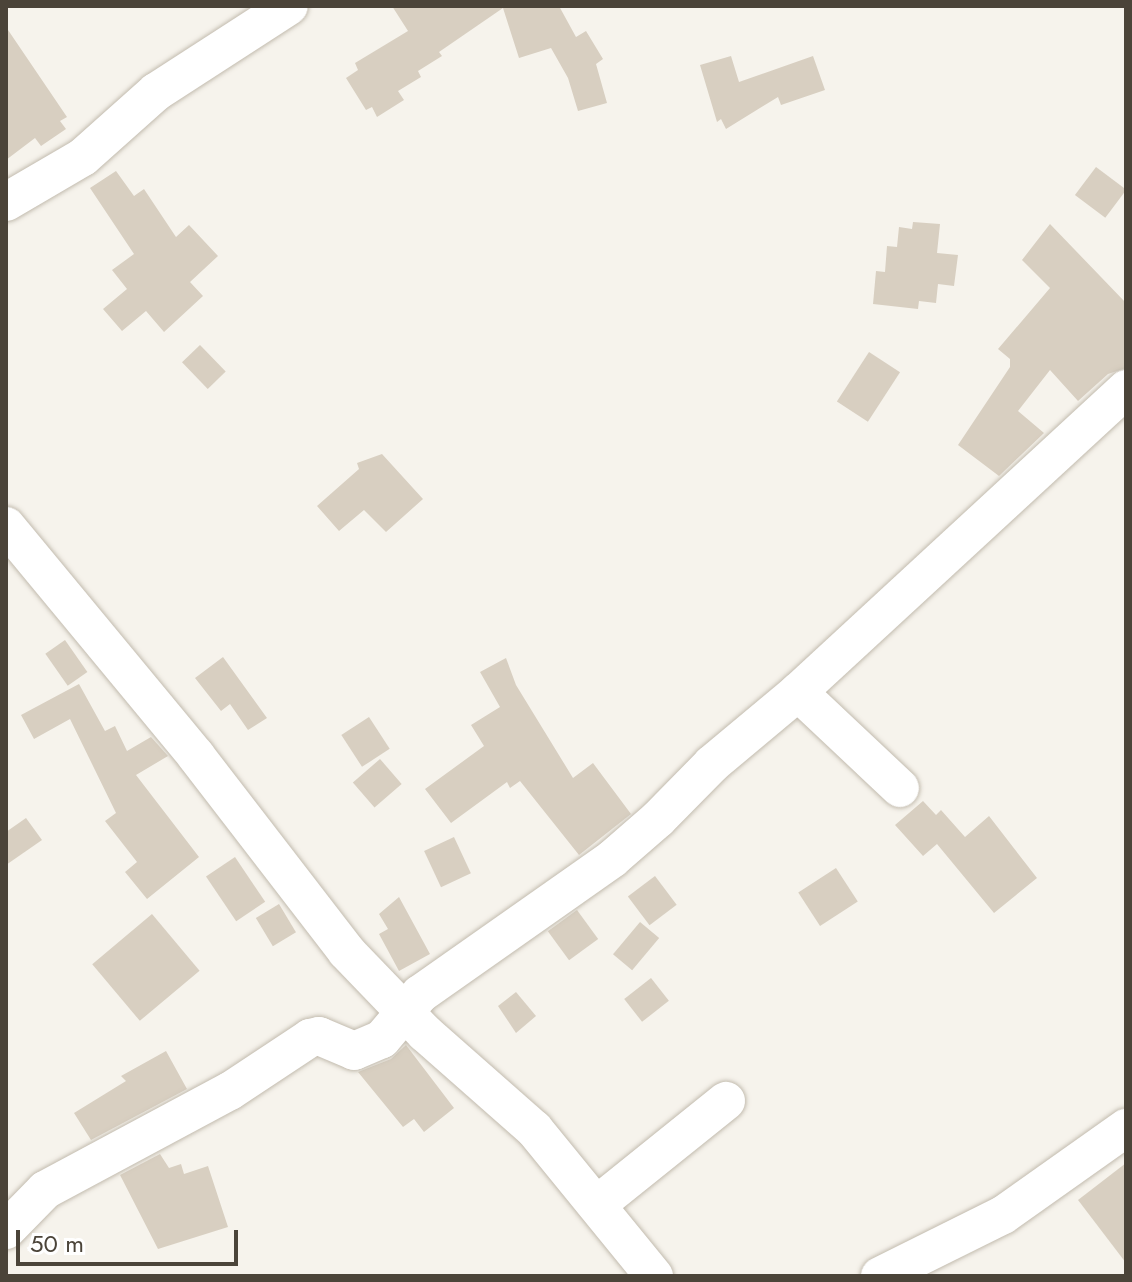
<!DOCTYPE html>
<style>
body{margin:0}
#map{position:relative;width:1132px;height:1282px;overflow:hidden;background:#f6f3ec;font-family:Jost,sans-serif}
div>[style]{position:absolute}
[style*='--x']{left:calc(var(--x)*1px);top:calc(var(--y)*1px);width:calc(var(--w)*1px);rotate:calc(var(--a)*1deg)}
.building>*{inset:0;background:#d8cfc1;transform-origin:0 0}
.roads{filter:drop-shadow(0 0 2px #c2bbae) drop-shadow(0 0 2px #c2bbae)}
.minor>*{height:38px;margin:-19px;padding:0 19px;transform-origin:19px;border-radius:19px;background:#fff}
span{translate:-50% -50%;white-space:nowrap;text-align:center;line-height:1.15;-webkit-text-stroke:7px #fff;paint-order:stroke}
.frame{position:absolute;inset:0;border:8px solid #4b4439;pointer-events:none}
.scale{position:absolute;left:16px;top:1230px;width:222px;height:36px;box-sizing:border-box;border:4px solid #4b4439;border-top:0;padding-left:10px;font-size:24px;line-height:28px;white-space:nowrap;color:#4b4439;-webkit-text-stroke:6px #fff;paint-order:stroke}
</style>
<div id="map">
<div class="building">
<div style="clip-path:polygon(392px 6px,559px 6px,576px 37px,586px 31px,603px 59px,596px 64px,607px 103px,578px 111px,568px 78px,551px 48px,519px 58px,503px 8px,439px 52px,442px 56px,418px 71px,421px 77px,398px 91px,404px 100px,377px 117px,372px 107px,366px 110px,346px 78px,358px 70px,355px 63px,408px 31px)"></div>
<div style="clip-path:polygon(6px 27px,67px 117px,60px 121px,66px 129px,41px 146px,35px 138px,6px 160px)"></div>
<div style="clip-path:polygon(731px 56px,739px 82px,813px 56px,825px 90px,781px 105px,778px 97px,726px 129px,721px 119px,717px 122px,700px 65px)"></div>
<div style="left:1096px;top:167px;width:38px;height:35px;rotate:37deg"></div>
<div style="clip-path:polygon(116px 171px,134px 196px,144px 189px,176px 237px,189px 225px,218px 256px,190px 282px,203px 296px,164px 332px,146px 311px,122px 331px,103px 309px,127px 289px,112px 270px,134px 254px,90px 188px)"></div>
<div style="clip-path:polygon(913px 222px,940px 224px,937px 253px,958px 255px,954px 286px,938px 284px,936px 303px,919px 301px,918px 309px,873px 304px,876px 271px,885px 272px,887px 246px,897px 247px,899px 227px,912px 229px)"></div>
<div style="clip-path:polygon(1050px 224px,1126px 303px,1126px 368px,1108px 374px,1078px 401px,1050px 370px,1018px 411px,1044px 433px,999px 476px,958px 445px,1010px 367px,1010px 359px,998px 349px,1050px 288px,1022px 260px)"></div>
<div style="left:200px;top:345px;width:37px;height:25px;rotate:46deg"></div>
<div style="left:869px;top:352px;width:37px;height:59px;rotate:33deg"></div>
<div style="clip-path:polygon(382px 454px,423px 499px,386px 532px,364px 510px,339px 531px,317px 506px,359px 469px,357px 463px)"></div>
<div style="left:65px;top:640px;width:39px;height:24px;rotate:55deg"></div>
<div style="clip-path:polygon(223px 657px,267px 718px,248px 730px,230px 704px,221px 711px,195px 678px)"></div>
<div style="clip-path:polygon(506px 658px,516px 685px,573px 778px,593px 763px,631px 814px,579px 855px,520px 781px,510px 788px,507px 782px,451px 823px,425px 789px,484px 746px,471px 725px,500px 707px,480px 672px)"></div>
<div style="clip-path:polygon(79px 684px,105px 731px,115px 726px,127px 751px,151px 737px,168px 756px,136px 775px,199px 857px,147px 899px,125px 872px,137px 862px,105px 821px,116px 813px,70px 719px,34px 739px,21px 715px)"></div>
<div style="left:369px;top:717px;width:38px;height:33px;rotate:57deg"></div>
<div style="left:380px;top:759px;width:33px;height:36px;rotate:49deg"></div>
<div style="clip-path:polygon(923px 801px,936px 815px,941px 810px,965px 837px,989px 816px,1037px 878px,994px 913px,937px 844px,923px 856px,895px 825px)"></div>
<div style="clip-path:polygon(26px 818px,42px 840px,6px 865px,6px 832px)"></div>
<div style="left:454px;top:837px;width:40px;height:33px;rotate:65deg"></div>
<div style="left:235px;top:857px;width:54px;height:35px;rotate:56deg"></div>
<div style="left:836px;top:868px;width:40px;height:45px;rotate:57deg"></div>
<div style="left:655px;top:876px;width:36px;height:34px;rotate:53deg"></div>
<div style="clip-path:polygon(399px 897px,430px 954px,399px 971px,379px 934px,388px 929px,379px 914px)"></div>
<div style="left:279px;top:904px;width:33px;height:27px;rotate:59deg"></div>
<div style="left:577px;top:910px;width:36px;height:36px;rotate:54deg"></div>
<div style="left:152px;top:914px;width:74px;height:78px;rotate:50deg"></div>
<div style="left:640px;top:922px;width:25px;height:42px;rotate:40deg"></div>
<div style="left:651px;top:978px;width:29px;height:34px;rotate:52deg"></div>
<div style="clip-path:polygon(516px 992px,536px 1016px,516px 1033px,498px 1006px)"></div>
<div style="clip-path:polygon(406px 1045px,454px 1108px,424px 1132px,414px 1119px,403px 1127px,358px 1072px,391px 1059px)"></div>
<div style="clip-path:polygon(166px 1051px,187px 1089px,91px 1140px,74px 1113px,126px 1081px,121px 1076px)"></div>
<div style="clip-path:polygon(160px 1154px,169px 1168px,181px 1164px,184px 1174px,208px 1166px,228px 1227px,158px 1249px,120px 1175px)"></div>
<div style="clip-path:polygon(1126px 1163px,1126px 1263px,1078px 1200px)"></div>
</div>
<div class="roads">
<div class="minor">
<div style="--x:6;--y:202;--w:89;--a:-30.3"></div>
<div style="--x:83;--y:157;--w:98;--a:-41.7"></div>
<div style="--x:156;--y:92;--w:158;--a:-32.9"></div>
<div style="--x:6;--y:526;--w:298;--a:50.4"></div>
<div style="--x:196;--y:756;--w:246;--a:52.4"></div>
<div style="--x:346;--y:951;--w:114;--a:46.1"></div>
<div style="--x:425;--y:1033;--w:145;--a:41.4"></div>
<div style="--x:534;--y:1129;--w:190;--a:50.8"></div>
<div style="--x:798;--y:692;--w:140;--a:43.3"></div>
<div style="--x:599;--y:1203;--w:163;--a:-38.8"></div>
<div style="--x:6;--y:1230;--w:56;--a:-45.7"></div>
<div style="--x:45;--y:1190;--w:210;--a:-28.2"></div>
<div style="--x:230;--y:1091;--w:96;--a:-33.5"></div>
<div style="--x:310;--y:1038;--w:9;--a:-13"></div>
<div style="--x:319;--y:1036;--w:38;--a:23"></div>
<div style="--x:354;--y:1051;--w:30;--a:-23"></div>
<div style="--x:382;--y:1039;--w:59;--a:-49.8"></div>
<div style="--x:420;--y:994;--w:235;--a:-35.1"></div>
<div style="--x:612;--y:859;--w:61;--a:-41"></div>
<div style="--x:658;--y:819;--w:77;--a:-45.5"></div>
<div style="--x:712;--y:764;--w:112;--a:-39.9"></div>
<div style="--x:798;--y:692;--w:447;--a:-42.7"></div>
<div style="--x:880;--y:1276;--w:137;--a:-26.4"></div>
<div style="--x:1003;--y:1215;--w:151;--a:-35.3"></div>
</div>
</div>
<div class="frame"></div>
<div class="scale">50 m</div>
</div>
